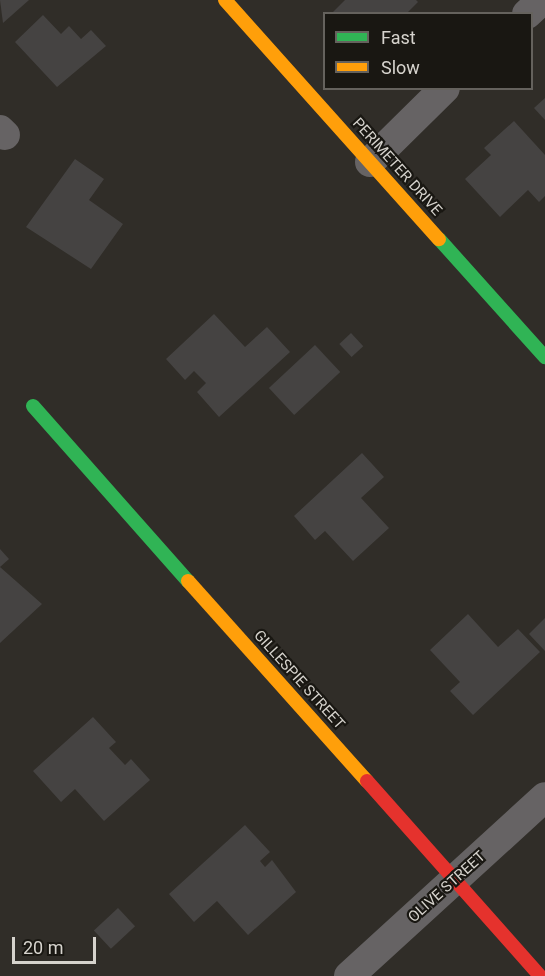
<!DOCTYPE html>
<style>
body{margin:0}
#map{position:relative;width:545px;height:976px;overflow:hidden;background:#302d28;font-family:Roboto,sans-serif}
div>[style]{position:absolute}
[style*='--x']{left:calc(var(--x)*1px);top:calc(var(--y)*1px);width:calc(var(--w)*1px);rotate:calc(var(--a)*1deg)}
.building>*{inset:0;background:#454342;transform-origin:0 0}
.street>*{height:30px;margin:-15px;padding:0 15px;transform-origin:15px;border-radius:15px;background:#666364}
.fast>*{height:14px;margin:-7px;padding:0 7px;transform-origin:7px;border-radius:7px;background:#30b455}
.slow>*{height:14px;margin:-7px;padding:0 7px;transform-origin:7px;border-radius:7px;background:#ff9f0a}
.jam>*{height:14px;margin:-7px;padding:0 7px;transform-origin:7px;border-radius:7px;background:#e5322d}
span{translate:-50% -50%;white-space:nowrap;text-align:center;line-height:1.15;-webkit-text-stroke:4.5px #191712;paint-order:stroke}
.street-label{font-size:15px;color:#d6d3cd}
.legend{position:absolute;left:323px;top:12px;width:210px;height:78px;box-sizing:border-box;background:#191712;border:2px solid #65625d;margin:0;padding:8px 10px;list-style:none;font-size:18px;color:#d6d3cd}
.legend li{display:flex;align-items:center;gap:12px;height:30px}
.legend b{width:30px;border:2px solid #65625d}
.scale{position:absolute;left:12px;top:937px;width:84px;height:27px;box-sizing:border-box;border:3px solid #d6d3cd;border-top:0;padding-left:8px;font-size:18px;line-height:21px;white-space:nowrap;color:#d6d3cd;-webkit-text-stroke:4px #191712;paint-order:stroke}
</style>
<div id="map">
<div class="building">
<div style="clip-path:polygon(0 0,29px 0,3px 23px)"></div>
<div style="clip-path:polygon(345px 0,416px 0,418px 2px,406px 14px,331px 14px)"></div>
<div style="clip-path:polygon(43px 15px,61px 34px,69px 26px,81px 39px,91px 30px,106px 46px,57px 87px,15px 42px)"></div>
<div style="clip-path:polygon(545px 98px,545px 120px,534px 108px)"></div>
<div style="clip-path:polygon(514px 121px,545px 155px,545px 196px,539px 202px,528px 190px,500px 217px,465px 179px,491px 155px,484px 148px)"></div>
<div style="clip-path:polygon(75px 159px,104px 179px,89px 200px,123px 224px,91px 269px,26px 227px)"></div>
<div style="clip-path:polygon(214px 314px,245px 347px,267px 327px,290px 352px,219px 417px,197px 392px,206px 383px,194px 371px,185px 380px,166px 359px)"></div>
<div style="left:351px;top:333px;width:18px;height:16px;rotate:47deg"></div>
<div style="left:315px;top:345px;width:37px;height:63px;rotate:47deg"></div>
<div style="clip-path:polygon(362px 453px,384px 477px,361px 498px,389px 528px,353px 561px,325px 531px,315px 540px,294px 516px)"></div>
<div style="clip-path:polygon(0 549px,9px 559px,0 567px,42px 604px,0 643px)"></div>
<div style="clip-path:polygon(468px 614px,498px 647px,518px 629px,540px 652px,473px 715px,450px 691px,460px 682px,430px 650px)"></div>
<div style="clip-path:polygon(545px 618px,545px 651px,529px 634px)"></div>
<div style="clip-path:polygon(93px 717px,116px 742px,109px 748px,125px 765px,131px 759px,150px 780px,104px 821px,75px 789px,61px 802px,33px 771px)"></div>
<div style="clip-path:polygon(245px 825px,270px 852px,260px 861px,265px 867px,272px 860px,296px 892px,248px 935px,217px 901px,194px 922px,169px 894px)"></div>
<div style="left:118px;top:908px;width:25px;height:33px;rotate:47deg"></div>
</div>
<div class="street">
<div style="--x:527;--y:14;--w:21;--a:-43"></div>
<div style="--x:0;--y:130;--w:7;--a:45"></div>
<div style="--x:370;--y:162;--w:105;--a:-44.6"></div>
<div style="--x:349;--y:976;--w:265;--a:-42.4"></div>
</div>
<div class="fast">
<div style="--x:439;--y:239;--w:159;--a:48.1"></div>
<div style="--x:33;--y:406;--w:234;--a:48.5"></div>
</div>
<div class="slow">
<div style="--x:225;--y:0;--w:321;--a:48.2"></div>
<div style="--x:188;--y:581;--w:268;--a:48.2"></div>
</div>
<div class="jam">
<div style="--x:367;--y:781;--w:261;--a:48.4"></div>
</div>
<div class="street-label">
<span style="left:397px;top:167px;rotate:48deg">PERIMETER DRIVE</span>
<span style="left:299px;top:680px;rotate:48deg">GILLESPIE STREET</span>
<span style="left:447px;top:887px;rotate:-42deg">OLIVE STREET</span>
</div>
<ul class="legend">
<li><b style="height:8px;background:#30b455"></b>Fast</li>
<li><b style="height:8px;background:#ff9f0a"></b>Slow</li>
</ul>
<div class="scale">20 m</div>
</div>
